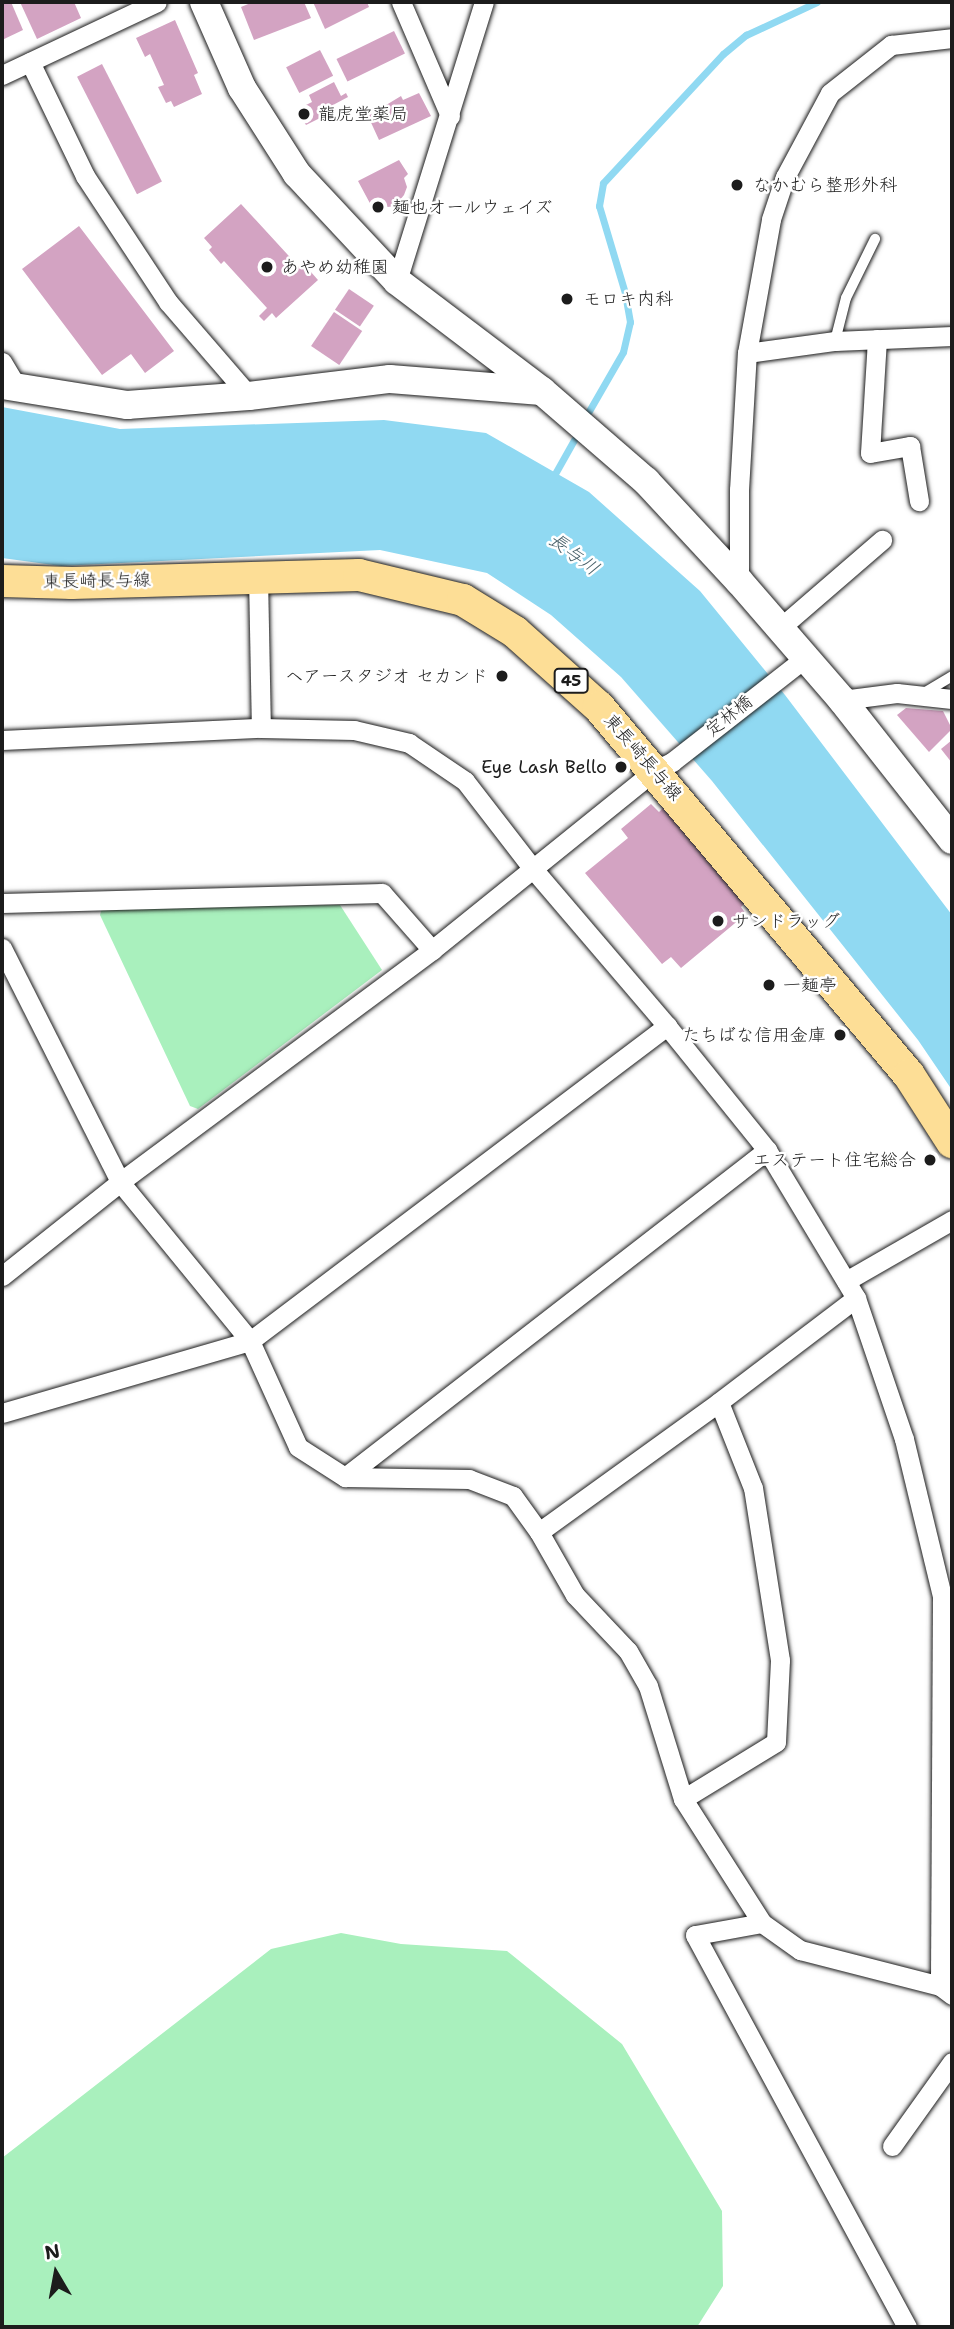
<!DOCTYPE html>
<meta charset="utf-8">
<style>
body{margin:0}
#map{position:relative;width:954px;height:2329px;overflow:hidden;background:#fff;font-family:"Shantell Sans","Klee One",sans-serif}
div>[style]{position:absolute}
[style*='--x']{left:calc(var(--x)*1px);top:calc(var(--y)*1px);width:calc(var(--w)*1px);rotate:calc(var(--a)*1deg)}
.green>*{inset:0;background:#a9f0bd}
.water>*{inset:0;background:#90d9f2}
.stream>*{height:7px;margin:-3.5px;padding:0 3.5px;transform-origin:3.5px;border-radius:3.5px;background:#90d9f2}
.building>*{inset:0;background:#d3a3c2;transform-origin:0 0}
.roads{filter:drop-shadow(0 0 2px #1c1c1c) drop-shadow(0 0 2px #1c1c1c)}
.lane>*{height:10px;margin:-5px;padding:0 5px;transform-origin:5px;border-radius:5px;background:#fff}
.street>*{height:19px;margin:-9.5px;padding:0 9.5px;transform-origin:9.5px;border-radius:9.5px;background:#fff}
.secondary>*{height:28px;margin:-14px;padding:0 14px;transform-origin:14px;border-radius:14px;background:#fff}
.primary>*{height:32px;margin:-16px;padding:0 16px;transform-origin:16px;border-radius:16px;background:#fdde96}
.dots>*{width:19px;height:19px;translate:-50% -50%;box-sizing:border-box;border:4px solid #fff;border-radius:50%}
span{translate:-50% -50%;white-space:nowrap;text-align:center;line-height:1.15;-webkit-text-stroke:5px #fff;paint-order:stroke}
.shield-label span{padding:2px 5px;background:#fff;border:2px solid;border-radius:5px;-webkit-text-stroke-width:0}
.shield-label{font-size:16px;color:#1c1c1c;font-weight:700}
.poi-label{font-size:18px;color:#1c1c1c}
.left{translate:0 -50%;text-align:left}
.right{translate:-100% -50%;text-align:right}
.street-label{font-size:18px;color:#1c1c1c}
.water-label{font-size:19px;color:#455e67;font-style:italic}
.frame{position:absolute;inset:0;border:4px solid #1c1c1c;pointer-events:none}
.north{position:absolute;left:21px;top:2238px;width:70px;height:70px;-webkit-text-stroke:5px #fff;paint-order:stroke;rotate:350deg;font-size:19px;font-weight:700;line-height:28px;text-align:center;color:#1c1c1c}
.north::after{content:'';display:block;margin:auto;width:24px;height:32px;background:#1c1c1c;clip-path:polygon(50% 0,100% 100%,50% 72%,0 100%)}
</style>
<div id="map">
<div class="green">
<div style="clip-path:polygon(340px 905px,382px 970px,198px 1109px,190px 1106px,100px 915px,102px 908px)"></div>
<div style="clip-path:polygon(341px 1933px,401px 1944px,507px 1951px,622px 2044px,722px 2211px,723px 2286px,697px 2327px,2px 2327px,2px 2158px,271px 1949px)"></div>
</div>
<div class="water">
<div style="clip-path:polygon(2px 407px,120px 429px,384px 420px,486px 433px,589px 492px,700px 591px,785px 695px,952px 915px,952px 1090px,918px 1040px,712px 781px,621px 677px,551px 615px,487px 573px,380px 550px,61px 566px,2px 558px)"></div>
</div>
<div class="stream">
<div style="--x:589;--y:411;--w:68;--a:-60"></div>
<div style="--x:623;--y:352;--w:31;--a:-77"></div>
<div style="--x:630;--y:322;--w:29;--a:-100"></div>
<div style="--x:625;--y:293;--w:91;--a:-106.6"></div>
<div style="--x:599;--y:206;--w:23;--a:-80"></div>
<div style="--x:603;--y:183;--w:176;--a:-47.1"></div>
<div style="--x:723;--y:54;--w:30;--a:-40"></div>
<div style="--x:746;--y:35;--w:78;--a:-24.9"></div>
<div style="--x:552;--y:479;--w:45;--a:-60.6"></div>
</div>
<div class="building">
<div style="clip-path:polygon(2px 2px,11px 2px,23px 30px,2px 40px)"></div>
<div style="clip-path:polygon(20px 2px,74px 2px,81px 18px,37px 39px)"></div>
<div style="clip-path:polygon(253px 2px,304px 2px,311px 18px,254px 40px,241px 7px)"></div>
<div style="clip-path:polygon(313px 2px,367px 2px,369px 7px,325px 29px)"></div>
<div style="clip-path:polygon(175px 20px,198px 73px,194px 75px,202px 94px,174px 107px,171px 101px,166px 103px,158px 87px,164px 85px,150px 54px,145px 57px,136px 38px)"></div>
<div style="left:394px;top:31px;width:25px;height:64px;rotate:64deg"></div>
<div style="left:320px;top:50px;width:29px;height:38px;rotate:63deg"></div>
<div style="left:102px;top:64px;width:132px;height:28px;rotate:63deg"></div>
<div style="clip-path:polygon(334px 82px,341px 96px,346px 93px,348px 97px,333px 105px,336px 110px,306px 125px,296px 110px,312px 102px,309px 95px)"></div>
<div style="clip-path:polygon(419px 93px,431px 116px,379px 140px,368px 116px,401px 96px,403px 100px)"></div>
<div style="clip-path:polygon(399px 160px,408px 174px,404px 178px,407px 187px,404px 195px,395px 206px,373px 209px,358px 181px)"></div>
<div style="clip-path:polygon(241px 204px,299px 267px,303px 263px,318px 280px,276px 318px,272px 313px,264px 321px,259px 316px,267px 308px,224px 261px,221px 264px,209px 250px,212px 247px,204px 238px)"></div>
<div style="clip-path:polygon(79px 226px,174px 351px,145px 373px,131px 354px,102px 375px,22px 269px)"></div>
<div style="left:349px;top:289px;width:30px;height:25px;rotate:34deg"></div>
<div style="left:334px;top:312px;width:34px;height:41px;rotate:34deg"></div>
<div style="clip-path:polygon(906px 708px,943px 711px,952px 729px,929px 752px,897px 715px)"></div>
<div style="clip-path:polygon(952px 740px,952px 763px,941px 749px)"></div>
<div style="clip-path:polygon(651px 804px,659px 812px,663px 808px,744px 904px,741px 907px,746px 914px,681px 968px,671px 957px,662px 964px,585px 873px,628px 838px,621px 829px)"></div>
</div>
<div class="roads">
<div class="lane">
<div style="--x:835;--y:341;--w:44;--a:-75.7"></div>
<div style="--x:846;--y:298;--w:66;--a:-63.8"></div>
<div style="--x:924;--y:693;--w:33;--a:-31"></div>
</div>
<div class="street">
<div style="--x:401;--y:2;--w:124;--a:66.7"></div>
<div style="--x:30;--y:62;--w:127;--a:64.2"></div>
<div style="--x:85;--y:176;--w:151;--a:56.6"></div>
<div style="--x:168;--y:302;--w:124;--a:49.2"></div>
<div style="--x:2;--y:75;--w:171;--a:-25.2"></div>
<div style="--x:397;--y:281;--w:292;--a:-72.7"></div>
<div style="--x:877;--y:339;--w:114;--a:93.5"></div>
<div style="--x:870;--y:453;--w:41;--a:-9.9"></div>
<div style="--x:910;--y:446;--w:56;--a:80.7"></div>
<div style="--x:747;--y:353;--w:89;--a:-7.8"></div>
<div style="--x:835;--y:341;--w:117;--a:-2.4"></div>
<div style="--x:2;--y:362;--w:31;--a:59"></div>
<div style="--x:258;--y:576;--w:152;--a:88.9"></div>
<div style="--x:739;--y:581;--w:91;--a:-90"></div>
<div style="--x:739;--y:490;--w:137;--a:-86.7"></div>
<div style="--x:747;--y:353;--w:136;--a:-79.8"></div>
<div style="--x:771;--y:219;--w:44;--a:-71.6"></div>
<div style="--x:785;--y:177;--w:95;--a:-61.8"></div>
<div style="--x:830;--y:93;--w:78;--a:-38.2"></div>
<div style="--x:891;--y:45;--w:61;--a:-6.5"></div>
<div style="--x:780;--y:628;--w:135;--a:-40.8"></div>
<div style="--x:842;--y:700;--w:55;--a:-7.3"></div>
<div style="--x:897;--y:693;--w:55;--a:6.2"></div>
<div style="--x:2;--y:740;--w:259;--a:-2.7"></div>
<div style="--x:261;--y:728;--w:93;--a:1.2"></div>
<div style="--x:354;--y:730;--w:57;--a:13.3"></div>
<div style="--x:409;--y:743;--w:68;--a:34.2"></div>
<div style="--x:465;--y:781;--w:111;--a:52.3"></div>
<div style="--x:533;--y:869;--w:206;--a:49.5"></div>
<div style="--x:667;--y:1026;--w:159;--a:51.1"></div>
<div style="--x:767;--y:1150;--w:173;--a:59"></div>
<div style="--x:856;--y:1298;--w:149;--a:71.2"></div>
<div style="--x:904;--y:1439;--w:162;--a:76.4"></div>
<div style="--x:942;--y:1596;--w:390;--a:90.3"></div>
<div style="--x:2;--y:903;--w:380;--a:-1.5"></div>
<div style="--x:382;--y:893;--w:76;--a:48.7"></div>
<div style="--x:2;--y:948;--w:262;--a:63.2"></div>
<div style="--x:120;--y:1182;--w:205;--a:50.7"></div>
<div style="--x:250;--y:1341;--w:116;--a:65.6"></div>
<div style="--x:298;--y:1447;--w:56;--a:32.6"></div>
<div style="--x:345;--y:1477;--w:124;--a:0.9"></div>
<div style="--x:469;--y:1479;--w:47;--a:21.1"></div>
<div style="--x:513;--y:1496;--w:44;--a:54.2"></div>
<div style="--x:539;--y:1532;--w:73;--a:60.3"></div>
<div style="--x:575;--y:1595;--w:77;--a:46.6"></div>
<div style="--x:628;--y:1651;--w:40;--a:60.3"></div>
<div style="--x:648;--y:1686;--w:118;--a:72.8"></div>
<div style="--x:683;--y:1799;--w:147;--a:57.5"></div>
<div style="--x:762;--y:1923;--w:47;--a:35.4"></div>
<div style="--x:800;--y:1950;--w:145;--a:14.4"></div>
<div style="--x:940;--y:1986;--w:15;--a:37"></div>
<div style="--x:2;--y:1276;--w:151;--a:-38.5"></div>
<div style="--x:120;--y:1182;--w:389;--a:-36.6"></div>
<div style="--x:432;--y:950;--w:287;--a:-38.9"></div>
<div style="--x:655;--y:770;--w:19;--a:-25"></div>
<div style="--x:672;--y:762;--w:169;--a:-38"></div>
<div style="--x:846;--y:1281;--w:122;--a:-29.9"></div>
<div style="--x:2;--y:1413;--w:258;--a:-16.2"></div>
<div style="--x:250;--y:1341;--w:523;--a:-37.07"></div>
<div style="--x:345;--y:1477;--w:534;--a:-37.77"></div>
<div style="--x:539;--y:1532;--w:222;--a:-35.8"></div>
<div style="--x:719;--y:1402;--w:172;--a:-37.2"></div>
<div style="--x:683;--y:1799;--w:109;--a:-31.5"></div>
<div style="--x:776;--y:1742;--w:82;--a:-87.2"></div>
<div style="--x:780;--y:1660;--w:174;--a:-98.9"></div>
<div style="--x:753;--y:1488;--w:92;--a:-111.6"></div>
<div style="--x:762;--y:1923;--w:68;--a:169.8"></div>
<div style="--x:695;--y:1935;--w:446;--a:61.6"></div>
<div style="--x:892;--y:2146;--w:103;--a:-54.5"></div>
</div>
<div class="secondary">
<div style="--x:204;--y:2;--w:94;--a:66.2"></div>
<div style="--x:242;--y:88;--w:102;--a:57.4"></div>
<div style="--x:297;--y:174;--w:146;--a:46.9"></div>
<div style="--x:397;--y:281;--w:182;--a:37.2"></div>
<div style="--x:542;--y:391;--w:138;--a:40.9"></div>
<div style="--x:646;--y:481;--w:137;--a:47.1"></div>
<div style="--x:739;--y:581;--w:157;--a:49.1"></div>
<div style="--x:842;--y:700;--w:178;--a:51.8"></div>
<div style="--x:2;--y:385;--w:127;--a:9.1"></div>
<div style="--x:127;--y:405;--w:122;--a:-4.2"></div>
<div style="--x:249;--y:396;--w:142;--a:-6.9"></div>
<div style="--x:390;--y:379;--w:152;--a:4.5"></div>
</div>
<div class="primary">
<div style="--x:2;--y:581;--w:70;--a:1.6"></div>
<div style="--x:72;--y:583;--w:287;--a:-1.6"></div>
<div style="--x:359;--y:575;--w:107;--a:13.5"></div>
<div style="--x:463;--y:600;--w:61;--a:31.6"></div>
<div style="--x:515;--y:632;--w:113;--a:41.8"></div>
<div style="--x:599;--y:707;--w:481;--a:49.9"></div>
<div style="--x:909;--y:1075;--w:80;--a:57.3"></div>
</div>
</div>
<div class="dots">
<div style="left:304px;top:114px;background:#1c1c1c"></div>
<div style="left:737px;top:185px;background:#1c1c1c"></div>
<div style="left:378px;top:207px;background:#1c1c1c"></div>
<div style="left:267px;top:267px;background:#1c1c1c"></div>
<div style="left:567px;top:299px;background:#1c1c1c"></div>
<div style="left:502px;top:676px;background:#1c1c1c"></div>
<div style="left:621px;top:767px;background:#1c1c1c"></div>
<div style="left:718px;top:921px;background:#1c1c1c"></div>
<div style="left:769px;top:985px;background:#1c1c1c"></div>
<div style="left:840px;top:1035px;background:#1c1c1c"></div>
<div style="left:930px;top:1160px;background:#1c1c1c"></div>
</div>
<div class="shield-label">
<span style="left:571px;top:681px">45</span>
</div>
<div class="poi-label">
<span class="left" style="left:318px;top:114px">龍虎堂薬局</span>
<span class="left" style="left:753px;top:185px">なかむら整形外科</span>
<span class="left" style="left:392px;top:207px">麺也オールウェイズ</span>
<span class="left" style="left:281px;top:267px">あやめ幼稚園</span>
<span class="left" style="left:583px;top:299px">モロキ内科</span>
<span class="right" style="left:488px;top:676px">ヘアースタジオ セカンド</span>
<span class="right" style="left:607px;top:767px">Eye Lash Bello</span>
<span class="left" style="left:732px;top:921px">サンドラッグ</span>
<span class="left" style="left:783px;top:985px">一麺亭</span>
<span class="right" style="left:826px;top:1035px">たちばな信用金庫</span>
<span class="right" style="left:916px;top:1160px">エステート住宅総合</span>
</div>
<div class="street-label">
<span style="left:97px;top:581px;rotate:-1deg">東長崎長与線</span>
<span style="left:729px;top:716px;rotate:-39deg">定林橋</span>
<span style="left:643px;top:757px;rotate:49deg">東長崎長与線</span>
</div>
<div class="water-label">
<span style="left:574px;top:554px;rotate:37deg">長与川</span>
</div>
<div class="frame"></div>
<div class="north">N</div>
</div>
